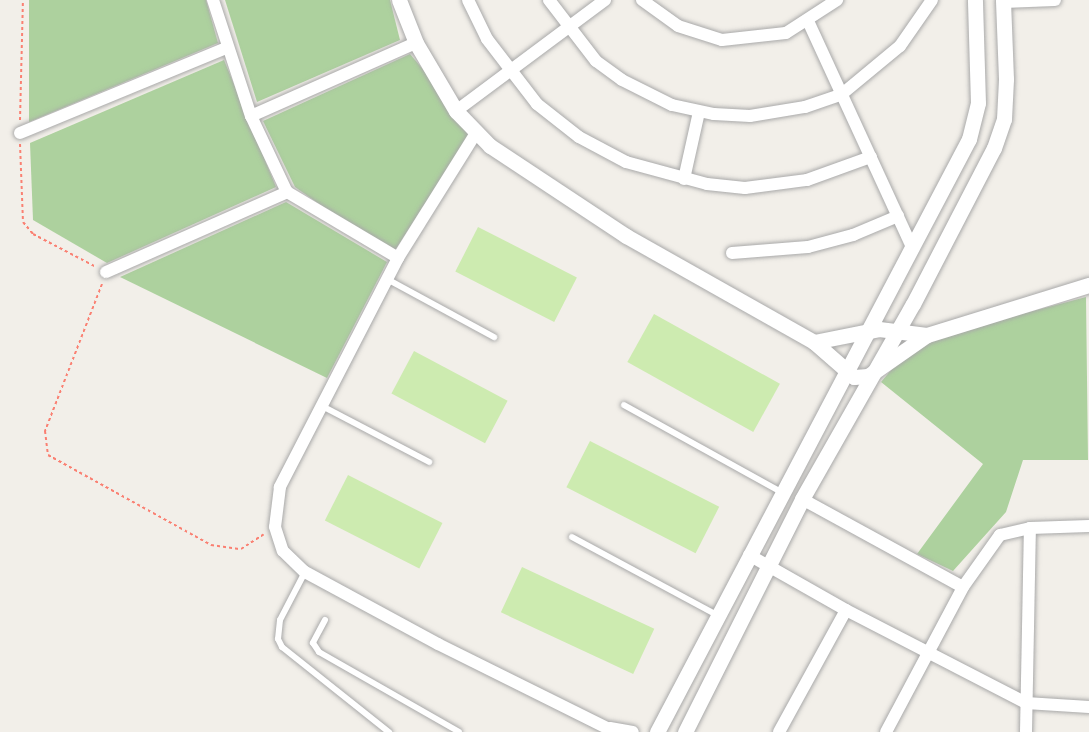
<!DOCTYPE html>
<style>
body{margin:0}
#map{position:relative;width:1089px;height:732px;overflow:hidden;background:#f2efe9;font-family:"DM Sans",sans-serif}
div>[style]{position:absolute}
[style*='--x']{left:calc(var(--x)*1px);top:calc(var(--y)*1px);width:calc(var(--w)*1px);rotate:calc(var(--a)*1deg)}
.grass>*{inset:0;background:#cdebb0;transform-origin:0 0}
.forest>*{inset:0;background:#add19e}
.path>*{height:2px;margin-top:-1px;transform-origin:0;background:repeating-linear-gradient(90deg,#fa8072 0 3px,transparent 0 6px)}
.roads{filter:drop-shadow(0 0 2px #a9a9a9) drop-shadow(0 0 2px #a9a9a9)}
.service>*{height:6px;margin:-3px;padding:0 3px;transform-origin:3px;border-radius:3px;background:#fff}
.minor>*{height:12px;margin:-6px;padding:0 6px;transform-origin:6px;border-radius:6px;background:#fff}
.tertiary>*{height:15px;margin:-7.5px;padding:0 7.5px;transform-origin:7.5px;border-radius:7.5px;background:#fff}
span{translate:-50% -50%;white-space:nowrap;text-align:center;line-height:1.15;-webkit-text-stroke:6px #fff;paint-order:stroke}
</style>
<div id="map">
<div class="grass">
<div style="left:478px;top:227px;width:111px;height:50px;rotate:27deg"></div>
<div style="left:654px;top:314px;width:144px;height:55px;rotate:29deg"></div>
<div style="left:414px;top:351px;width:106px;height:48px;rotate:28deg"></div>
<div style="left:590px;top:441px;width:145px;height:52px;rotate:27deg"></div>
<div style="left:348px;top:475px;width:106px;height:51px;rotate:27deg"></div>
<div style="left:522px;top:567px;width:146px;height:50px;rotate:25deg"></div>
</div>
<div class="forest">
<div style="clip-path:polygon(29px 0,206px 0,218px 43px,29px 122px)"></div>
<div style="clip-path:polygon(225px 0,390px 0,400px 40px,257px 102px)"></div>
<div style="clip-path:polygon(410px 54px,473px 129px,392px 255px,295px 187px,263px 121px)"></div>
<div style="clip-path:polygon(224px 60px,276px 187px,107px 263px,33px 220px,30px 143px)"></div>
<div style="clip-path:polygon(286px 202px,387px 262px,327px 378px,120px 277px)"></div>
<div style="clip-path:polygon(1086px 297px,1088px 460px,1023px 460px,1006px 512px,953px 571px,917px 554px,983px 464px,881px 382px,915px 342px)"></div>
</div>
<div class="path">
<div style="--x:20;--y:120;--w:120;--a:-88.6"></div>
<div style="--x:20;--y:144;--w:78;--a:87.8"></div>
<div style="--x:23;--y:222;--w:16;--a:50"></div>
<div style="--x:33;--y:234;--w:71;--a:27.6"></div>
<div style="--x:102;--y:284;--w:158;--a:111.2"></div>
<div style="--x:45;--y:431;--w:24;--a:83"></div>
<div style="--x:48;--y:455;--w:186;--a:28.9"></div>
<div style="--x:211;--y:545;--w:30;--a:8"></div>
<div style="--x:241;--y:549;--w:27;--a:-33"></div>
</div>
<div class="roads">
<div class="service">
<div style="--x:387;--y:279;--w:122;--a:28.5"></div>
<div style="--x:624;--y:405;--w:179;--a:29"></div>
<div style="--x:322;--y:406;--w:121;--a:27.6"></div>
<div style="--x:572;--y:537;--w:165;--a:28.3"></div>
<div style="--x:305;--y:572;--w:54;--a:117.5"></div>
<div style="--x:280;--y:620;--w:19;--a:96"></div>
<div style="--x:278;--y:639;--w:9;--a:63"></div>
<div style="--x:282;--y:647;--w:137;--a:38.5"></div>
<div style="--x:325;--y:620;--w:26;--a:118"></div>
<div style="--x:313;--y:643;--w:11;--a:56"></div>
<div style="--x:319;--y:652;--w:161;--a:29.7"></div>
</div>
<div class="minor">
<div style="--x:213;--y:0;--w:122;--a:71.9"></div>
<div style="--x:251;--y:116;--w:84;--a:64.7"></div>
<div style="--x:287;--y:192;--w:129;--a:30.7"></div>
<div style="--x:468;--y:0;--w:43;--a:64"></div>
<div style="--x:487;--y:39;--w:82;--a:52.4"></div>
<div style="--x:537;--y:104;--w:53;--a:38.2"></div>
<div style="--x:579;--y:137;--w:53;--a:28"></div>
<div style="--x:626;--y:162;--w:84;--a:15.2"></div>
<div style="--x:707;--y:184;--w:38;--a:6"></div>
<div style="--x:745;--y:188;--w:63;--a:-7.4"></div>
<div style="--x:807;--y:180;--w:68;--a:-19.8"></div>
<div style="--x:549;--y:0;--w:77;--a:52.4"></div>
<div style="--x:596;--y:61;--w:32;--a:36"></div>
<div style="--x:622;--y:80;--w:56;--a:26.6"></div>
<div style="--x:672;--y:105;--w:43;--a:12.1"></div>
<div style="--x:714;--y:114;--w:36;--a:3"></div>
<div style="--x:750;--y:116;--w:56;--a:-9.3"></div>
<div style="--x:805;--y:107;--w:39;--a:-19"></div>
<div style="--x:842;--y:94;--w:75;--a:-39.6"></div>
<div style="--x:900;--y:46;--w:56;--a:-55.2"></div>
<div style="--x:642;--y:0;--w:44;--a:35.8"></div>
<div style="--x:678;--y:26;--w:46;--a:17.7"></div>
<div style="--x:722;--y:40;--w:64;--a:-6.2"></div>
<div style="--x:786;--y:33;--w:61;--a:-32.9"></div>
<div style="--x:1003;--y:2;--w:52;--a:-2.2"></div>
<div style="--x:808;--y:21;--w:251;--a:65.3"></div>
<div style="--x:456;--y:111;--w:186;--a:-36.7"></div>
<div style="--x:251;--y:116;--w:180;--a:-23.9"></div>
<div style="--x:20;--y:133;--w:223;--a:-22.4"></div>
<div style="--x:476;--y:133;--w:147;--a:122"></div>
<div style="--x:398;--y:258;--w:258;--a:117.3"></div>
<div style="--x:280;--y:487;--w:40;--a:97.1"></div>
<div style="--x:275;--y:527;--w:25;--a:72"></div>
<div style="--x:283;--y:551;--w:30;--a:44"></div>
<div style="--x:305;--y:572;--w:151;--a:28.4"></div>
<div style="--x:438;--y:644;--w:198;--a:26.4"></div>
<div style="--x:684;--y:179;--w:69;--a:-77.4"></div>
<div style="--x:732;--y:253;--w:76;--a:-4.5"></div>
<div style="--x:808;--y:247;--w:47;--a:-14.9"></div>
<div style="--x:853;--y:235;--w:49;--a:-22.9"></div>
<div style="--x:106;--y:272;--w:198;--a:-23.8"></div>
<div style="--x:802;--y:499;--w:183;--a:28.7"></div>
<div style="--x:749;--y:555;--w:112;--a:29.6"></div>
<div style="--x:846;--y:610;--w:203;--a:27.3"></div>
<div style="--x:1026;--y:703;--w:63;--a:3.6"></div>
<div style="--x:610;--y:728;--w:23;--a:10"></div>
<div style="--x:779;--y:732;--w:139;--a:-61.2"></div>
<div style="--x:886;--y:732;--w:164;--a:-62"></div>
<div style="--x:963;--y:587;--w:64;--a:-54.6"></div>
<div style="--x:1000;--y:535;--w:31;--a:-13"></div>
<div style="--x:1030;--y:528;--w:59;--a:-1.9"></div>
<div style="--x:1026;--y:732;--w:204;--a:-88.9"></div>
</div>
<div class="tertiary">
<div style="--x:399;--y:0;--w:46;--a:68.4"></div>
<div style="--x:416;--y:43;--w:79;--a:59.5"></div>
<div style="--x:456;--y:111;--w:49;--a:45.8"></div>
<div style="--x:490;--y:146;--w:163;--a:33.5"></div>
<div style="--x:626;--y:236;--w:216;--a:29.4"></div>
<div style="--x:814;--y:342;--w:53;--a:41.2"></div>
<div style="--x:854;--y:377;--w:14;--a:-4"></div>
<div style="--x:868;--y:376;--w:72;--a:-34.8"></div>
<div style="--x:927;--y:335;--w:170;--a:-17.2"></div>
<div style="--x:814;--y:342;--w:66;--a:-11.3"></div>
<div style="--x:879;--y:329;--w:48;--a:7.1"></div>
<div style="--x:657;--y:732;--w:670;--a:-62.25"></div>
<div style="--x:969;--y:139;--w:37;--a:-76"></div>
<div style="--x:978;--y:103;--w:103;--a:-91.7"></div>
<div style="--x:685;--y:732;--w:261;--a:-63.3"></div>
<div style="--x:802;--y:499;--w:224;--a:-60.4"></div>
<div style="--x:913;--y:304;--w:176;--a:-62.6"></div>
<div style="--x:994;--y:148;--w:31;--a:-71"></div>
<div style="--x:1004;--y:119;--w:40;--a:-87.1"></div>
<div style="--x:1006;--y:79;--w:79;--a:-92.2"></div>
</div>
</div>
</div>
